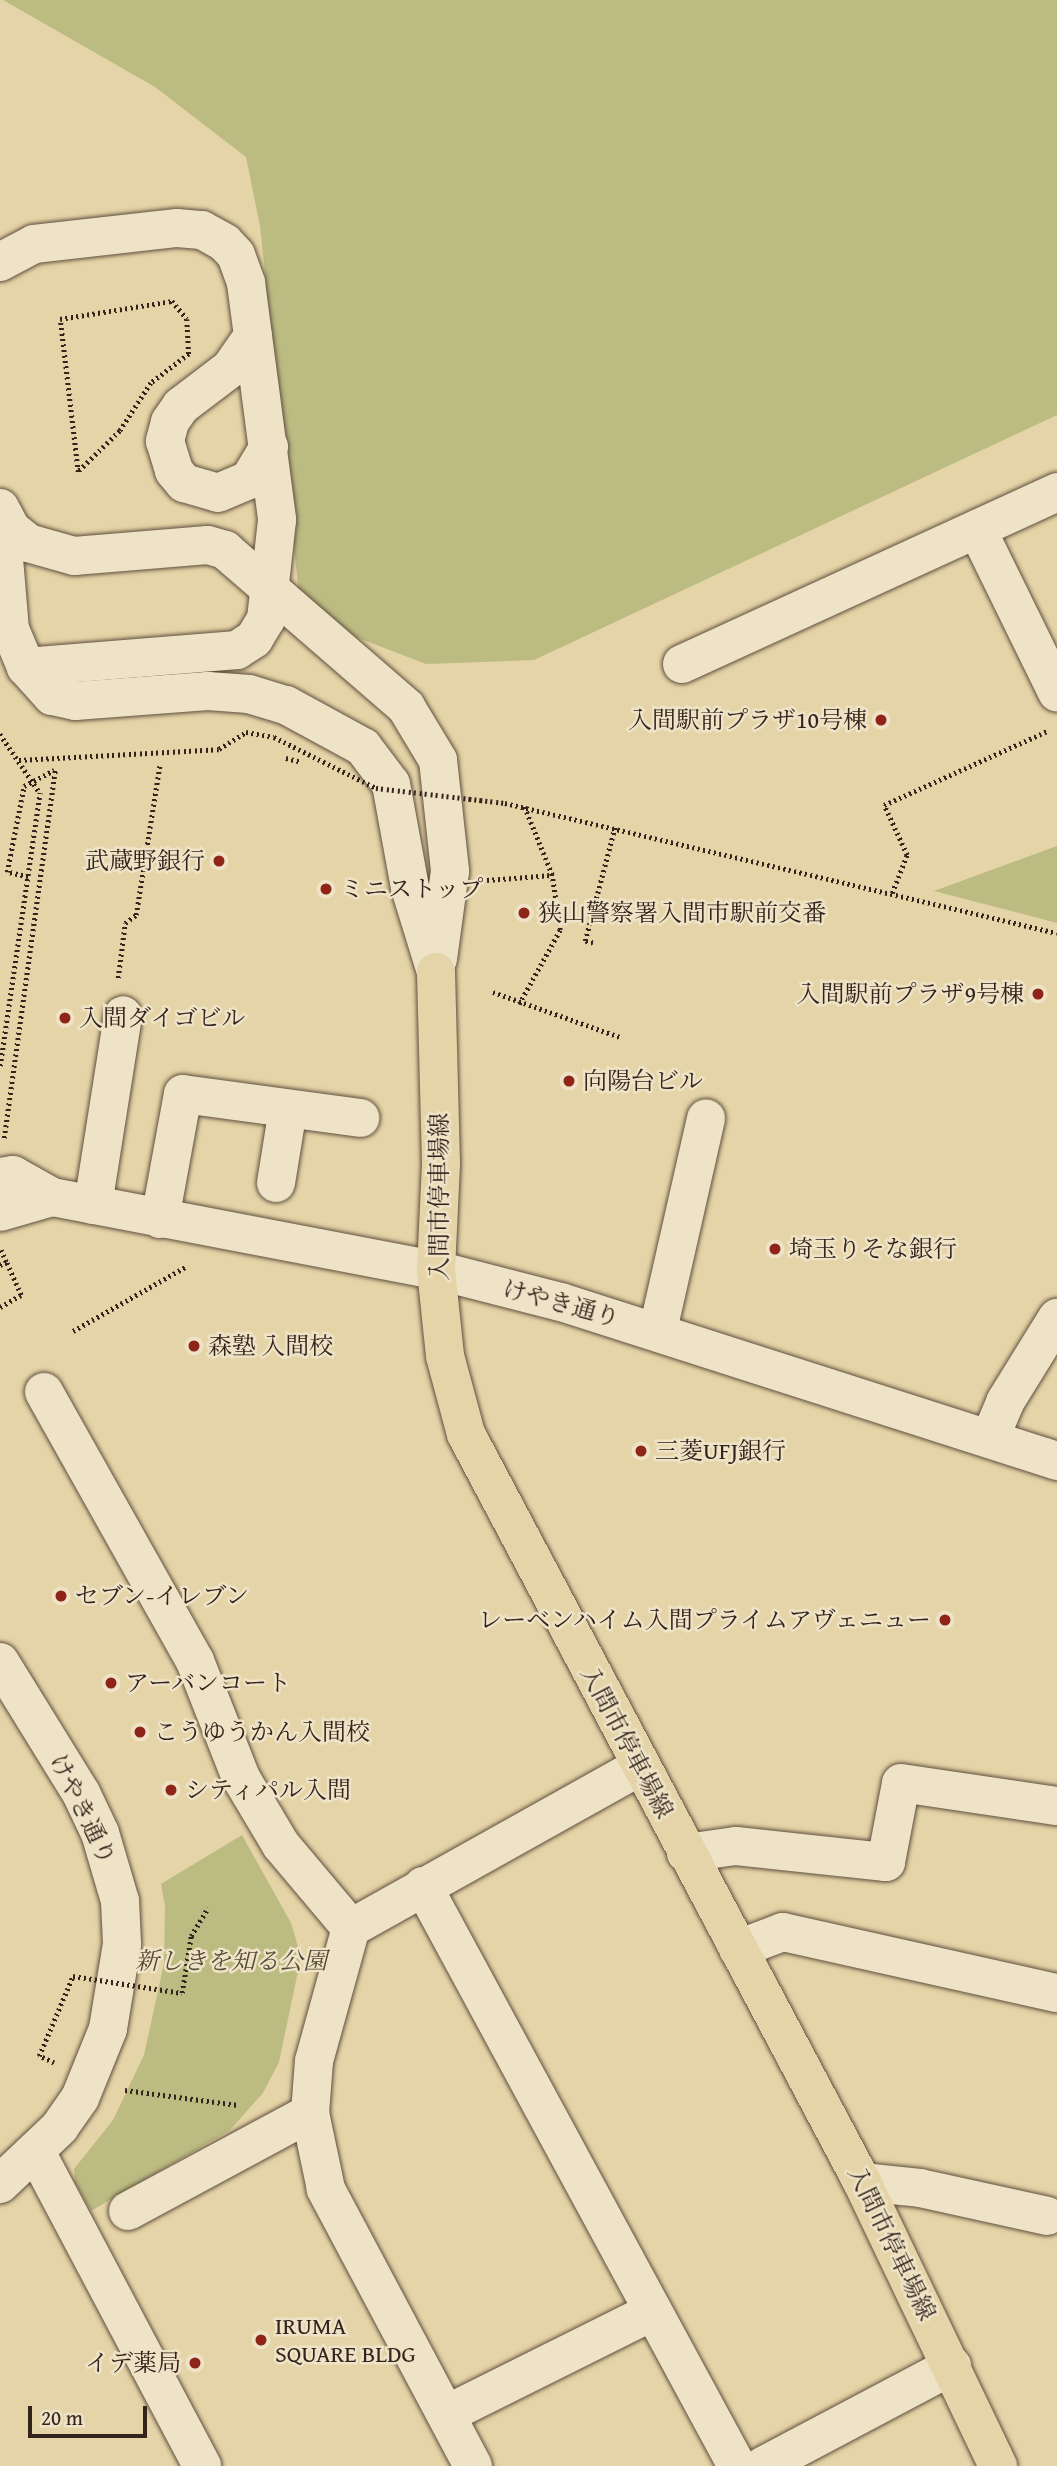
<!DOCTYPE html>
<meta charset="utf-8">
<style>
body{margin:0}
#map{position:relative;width:1057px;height:2466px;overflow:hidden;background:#e5d4a7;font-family:"Gentium Book Plus","Noto Serif JP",serif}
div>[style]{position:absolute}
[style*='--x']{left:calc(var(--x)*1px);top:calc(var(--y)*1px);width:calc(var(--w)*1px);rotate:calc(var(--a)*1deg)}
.green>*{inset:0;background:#bcbb82}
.path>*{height:4.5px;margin-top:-2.25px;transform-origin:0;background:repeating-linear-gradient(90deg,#33231c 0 2px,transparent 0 5.5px)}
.roads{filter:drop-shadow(0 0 2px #604f3f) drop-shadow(0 0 2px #604f3f)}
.minor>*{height:38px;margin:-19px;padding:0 19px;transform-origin:19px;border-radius:19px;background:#eee3c6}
.major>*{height:38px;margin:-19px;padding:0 19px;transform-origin:19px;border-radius:19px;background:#e5d4a7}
.path-bridge>*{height:4.5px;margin-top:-2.25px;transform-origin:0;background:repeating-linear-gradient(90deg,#33231c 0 2px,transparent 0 5.5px)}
.dots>*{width:19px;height:19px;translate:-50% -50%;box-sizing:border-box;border:4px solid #eee3c6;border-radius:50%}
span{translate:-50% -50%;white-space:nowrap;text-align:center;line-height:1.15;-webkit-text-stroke:5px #eee3c6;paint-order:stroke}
.poi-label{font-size:24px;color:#33231c}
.right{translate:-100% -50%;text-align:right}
.left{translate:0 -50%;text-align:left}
.street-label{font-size:24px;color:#33231c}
.park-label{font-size:24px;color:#554936;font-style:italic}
.scale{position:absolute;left:28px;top:2406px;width:119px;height:32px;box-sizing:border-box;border:4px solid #33231c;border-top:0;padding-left:9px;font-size:21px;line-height:24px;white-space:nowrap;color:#33231c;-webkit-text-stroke:5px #eee3c6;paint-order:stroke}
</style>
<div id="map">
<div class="green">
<div style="clip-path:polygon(3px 0,1057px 0,1057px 415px,534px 660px,426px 664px,345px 633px,299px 594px,260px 226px,246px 157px,155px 87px)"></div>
<div style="clip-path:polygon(1057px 846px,1057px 923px,934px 891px)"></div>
<div style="clip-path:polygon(242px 1835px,291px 1923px,301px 1957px,279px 2062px,263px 2093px,230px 2130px,91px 2211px,75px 2183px,74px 2169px,113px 2120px,144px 2055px,164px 1963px,165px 1906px,161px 1884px)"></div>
</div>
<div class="path">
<div style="--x:172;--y:301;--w:23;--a:50"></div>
<div style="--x:187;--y:319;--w:35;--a:87"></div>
<div style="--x:189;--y:354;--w:48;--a:142.7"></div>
<div style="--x:151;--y:383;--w:57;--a:122.9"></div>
<div style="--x:120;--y:431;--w:59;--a:135.7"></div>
<div style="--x:78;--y:472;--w:154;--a:-96.7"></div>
<div style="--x:60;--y:319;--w:113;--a:-9.1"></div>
<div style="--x:286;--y:758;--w:16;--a:14"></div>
<div style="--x:505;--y:803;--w:567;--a:13.25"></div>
<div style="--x:28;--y:877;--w:22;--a:-167"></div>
<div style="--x:7;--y:872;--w:88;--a:-78.8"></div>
<div style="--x:24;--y:786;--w:34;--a:-28"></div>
<div style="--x:487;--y:880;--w:65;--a:-4.4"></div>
<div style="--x:892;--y:893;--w:41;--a:-68.5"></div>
<div style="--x:907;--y:855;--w:55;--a:-114.7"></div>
<div style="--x:884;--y:805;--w:181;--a:-24.4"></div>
<div style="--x:593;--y:943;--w:8;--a:-166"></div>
<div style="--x:585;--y:941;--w:118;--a:-75.3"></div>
<div style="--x:118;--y:978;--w:55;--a:-82.7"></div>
<div style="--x:125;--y:923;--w:14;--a:-36"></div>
<div style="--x:136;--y:915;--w:153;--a:-81"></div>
<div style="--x:493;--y:992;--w:135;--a:19.5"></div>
<div style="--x:519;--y:1004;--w:85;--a:-61"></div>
<div style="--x:560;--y:930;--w:56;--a:-98.3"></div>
<div style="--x:552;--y:875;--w:74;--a:-112.1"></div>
<div style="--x:0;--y:1066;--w:276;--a:-81.7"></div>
<div style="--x:4;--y:1138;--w:372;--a:-82.1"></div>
<div style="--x:0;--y:1265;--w:7;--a:-27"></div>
<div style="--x:6;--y:1262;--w:13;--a:-113"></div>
<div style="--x:0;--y:1307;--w:24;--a:-30"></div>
<div style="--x:21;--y:1295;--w:36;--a:-114"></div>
<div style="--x:73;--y:1331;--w:129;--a:-29.7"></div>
<div style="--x:191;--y:1936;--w:33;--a:-59"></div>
<div style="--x:54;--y:2063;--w:17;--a:-155"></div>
<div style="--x:39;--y:2056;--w:87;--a:-67"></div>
<div style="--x:125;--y:2090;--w:114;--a:7.6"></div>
</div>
<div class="roads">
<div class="minor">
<div style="--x:0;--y:262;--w:38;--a:-28"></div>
<div style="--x:34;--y:244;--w:144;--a:-6.4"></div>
<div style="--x:177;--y:228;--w:25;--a:5"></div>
<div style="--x:202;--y:230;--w:26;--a:29"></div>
<div style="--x:225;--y:243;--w:16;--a:47"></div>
<div style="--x:236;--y:255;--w:30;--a:70"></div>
<div style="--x:246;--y:283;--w:239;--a:82.5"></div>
<div style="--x:277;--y:520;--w:100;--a:96.3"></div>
<div style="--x:266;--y:619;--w:23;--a:121"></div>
<div style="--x:254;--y:639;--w:20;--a:147"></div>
<div style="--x:237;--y:650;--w:212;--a:175.4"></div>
<div style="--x:253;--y:336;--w:39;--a:125"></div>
<div style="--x:231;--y:368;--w:63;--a:142.8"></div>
<div style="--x:181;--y:406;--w:19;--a:125"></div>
<div style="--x:170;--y:422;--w:20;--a:105"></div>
<div style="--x:165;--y:441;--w:31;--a:73"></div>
<div style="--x:174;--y:471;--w:16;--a:50"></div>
<div style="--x:184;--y:483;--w:35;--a:16"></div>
<div style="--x:218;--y:493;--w:34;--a:-23"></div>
<div style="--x:249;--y:480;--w:39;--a:-59"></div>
<div style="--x:0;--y:508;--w:24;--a:62"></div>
<div style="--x:11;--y:529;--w:22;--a:39"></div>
<div style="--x:28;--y:543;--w:48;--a:15.8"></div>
<div style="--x:74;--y:556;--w:134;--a:-4.7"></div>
<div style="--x:208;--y:545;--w:18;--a:16"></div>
<div style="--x:225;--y:550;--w:240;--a:40.9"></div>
<div style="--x:406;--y:707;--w:62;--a:58.9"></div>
<div style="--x:438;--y:760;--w:112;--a:83.8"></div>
<div style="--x:450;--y:871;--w:89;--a:97.8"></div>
<div style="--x:0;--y:511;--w:118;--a:85.2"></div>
<div style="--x:10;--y:629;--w:41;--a:67.2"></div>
<div style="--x:26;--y:667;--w:39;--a:48"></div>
<div style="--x:52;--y:696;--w:24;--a:12"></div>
<div style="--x:75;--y:701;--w:133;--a:-4.3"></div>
<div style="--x:208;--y:691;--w:41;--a:4.2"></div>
<div style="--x:249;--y:694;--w:39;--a:17"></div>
<div style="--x:286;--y:705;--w:88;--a:28.6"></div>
<div style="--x:363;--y:747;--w:46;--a:52.9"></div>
<div style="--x:391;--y:784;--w:106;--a:79.6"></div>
<div style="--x:410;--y:888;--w:88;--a:72.8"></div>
<div style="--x:977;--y:529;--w:182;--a:63.9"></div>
<div style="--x:682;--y:664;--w:413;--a:-24.6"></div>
<div style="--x:0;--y:1177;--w:13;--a:-9"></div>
<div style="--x:13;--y:1175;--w:45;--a:29.4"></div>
<div style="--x:52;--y:1197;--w:391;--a:10.8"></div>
<div style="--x:436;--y:1270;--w:129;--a:14.4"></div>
<div style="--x:561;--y:1302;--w:521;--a:17.77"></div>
<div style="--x:276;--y:1183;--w:75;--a:-80.8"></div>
<div style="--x:93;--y:1205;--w:192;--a:-81"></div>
<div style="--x:0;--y:1212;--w:54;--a:-16.1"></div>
<div style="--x:160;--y:1219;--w:127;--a:-79.6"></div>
<div style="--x:183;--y:1094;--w:179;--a:7.7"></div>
<div style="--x:658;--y:1330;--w:217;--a:-77.2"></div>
<div style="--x:44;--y:1392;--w:308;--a:60.7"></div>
<div style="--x:195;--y:1661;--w:126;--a:68.5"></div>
<div style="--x:241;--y:1778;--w:78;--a:59.2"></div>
<div style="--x:281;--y:1845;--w:109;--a:49.9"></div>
<div style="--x:990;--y:1438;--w:39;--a:-67"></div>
<div style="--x:1005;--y:1402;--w:99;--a:-58.2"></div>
<div style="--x:0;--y:1662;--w:154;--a:58.3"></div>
<div style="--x:81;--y:1793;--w:44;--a:64.6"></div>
<div style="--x:100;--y:1833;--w:71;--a:73.6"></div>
<div style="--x:120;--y:1901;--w:43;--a:87.3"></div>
<div style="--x:122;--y:1944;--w:86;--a:99.4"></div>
<div style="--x:108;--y:2029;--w:74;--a:112.1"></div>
<div style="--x:80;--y:2098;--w:35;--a:125"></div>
<div style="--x:60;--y:2127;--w:83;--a:136.5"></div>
<div style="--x:686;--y:1853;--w:50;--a:-8"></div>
<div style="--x:736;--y:1846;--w:151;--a:6.1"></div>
<div style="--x:886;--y:1862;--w:80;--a:-79.2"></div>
<div style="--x:901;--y:1783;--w:158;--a:8.4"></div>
<div style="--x:423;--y:1886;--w:660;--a:61.57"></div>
<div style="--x:738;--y:1949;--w:48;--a:-20.7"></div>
<div style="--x:783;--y:1932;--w:281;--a:12.6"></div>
<div style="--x:36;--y:2152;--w:355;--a:62.1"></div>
<div style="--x:862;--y:2182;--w:58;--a:5.9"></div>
<div style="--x:920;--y:2188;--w:130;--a:12.4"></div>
<div style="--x:128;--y:2211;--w:207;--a:-28.3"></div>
<div style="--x:447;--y:2414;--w:227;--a:-26.5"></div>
<div style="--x:473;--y:2466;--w:314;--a:-118"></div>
<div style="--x:326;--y:2189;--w:78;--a:-101.9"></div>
<div style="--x:310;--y:2113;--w:52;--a:-85.6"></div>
<div style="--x:314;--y:2061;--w:138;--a:-74.5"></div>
<div style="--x:351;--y:1928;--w:330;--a:-29.2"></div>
<div style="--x:763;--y:2466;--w:214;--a:-27.9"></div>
</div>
<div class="major">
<div style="--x:436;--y:972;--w:192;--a:88.5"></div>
<div style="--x:441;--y:1164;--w:106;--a:92.7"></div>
<div style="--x:436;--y:1270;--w:86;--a:84"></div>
<div style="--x:445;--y:1356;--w:81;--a:74.9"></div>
<div style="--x:466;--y:1434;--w:846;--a:62.1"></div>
<div style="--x:862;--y:2182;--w:315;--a:64.4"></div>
</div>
</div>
<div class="path-bridge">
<div style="--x:0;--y:734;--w:71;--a:55.9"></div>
<div style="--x:19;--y:760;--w:200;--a:-3.1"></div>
<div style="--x:219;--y:749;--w:32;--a:-32"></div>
<div style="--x:246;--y:732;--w:28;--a:10"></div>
<div style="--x:274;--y:737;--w:114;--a:26.6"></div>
<div style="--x:376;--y:788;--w:130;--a:6.6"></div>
<div style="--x:73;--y:1976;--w:110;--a:8.9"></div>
<div style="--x:182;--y:1993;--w:58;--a:-81"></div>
</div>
<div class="dots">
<div style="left:881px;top:720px;background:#8f2418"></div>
<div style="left:219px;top:861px;background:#8f2418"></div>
<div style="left:326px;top:889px;background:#8f2418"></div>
<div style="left:524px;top:913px;background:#8f2418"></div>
<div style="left:1038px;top:994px;background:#8f2418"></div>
<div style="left:65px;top:1018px;background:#8f2418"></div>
<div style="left:569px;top:1081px;background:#8f2418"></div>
<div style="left:775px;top:1249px;background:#8f2418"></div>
<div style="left:194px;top:1346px;background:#8f2418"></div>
<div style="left:641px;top:1451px;background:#8f2418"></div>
<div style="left:61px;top:1596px;background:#8f2418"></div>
<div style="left:945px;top:1620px;background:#8f2418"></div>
<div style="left:111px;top:1683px;background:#8f2418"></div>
<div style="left:140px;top:1732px;background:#8f2418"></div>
<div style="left:171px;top:1790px;background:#8f2418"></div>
<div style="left:261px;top:2340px;background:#8f2418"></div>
<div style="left:195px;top:2363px;background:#8f2418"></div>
</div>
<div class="poi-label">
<span class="right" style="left:867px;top:720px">入間駅前プラザ10号棟</span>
<span class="right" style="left:205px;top:861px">武蔵野銀行</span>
<span class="left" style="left:340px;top:889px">ミニストップ</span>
<span class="left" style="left:538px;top:913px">狭山警察署入間市駅前交番</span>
<span class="right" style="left:1024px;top:994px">入間駅前プラザ9号棟</span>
<span class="left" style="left:79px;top:1018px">入間ダイゴビル</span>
<span class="left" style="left:583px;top:1081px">向陽台ビル</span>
<span class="left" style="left:789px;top:1249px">埼玉りそな銀行</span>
<span class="left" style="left:208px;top:1346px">森塾 入間校</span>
<span class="left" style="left:655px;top:1451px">三菱UFJ銀行</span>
<span class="left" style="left:75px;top:1596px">セブン-イレブン</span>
<span class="right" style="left:931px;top:1620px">レーベンハイム入間プライムアヴェニュー</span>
<span class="left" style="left:125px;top:1683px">アーバンコート</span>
<span class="left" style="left:154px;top:1732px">こうゆうかん入間校</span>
<span class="left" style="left:185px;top:1790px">シティパル入間</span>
<span class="left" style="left:275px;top:2340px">IRUMA<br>SQUARE BLDG</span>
<span class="right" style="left:181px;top:2363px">イデ薬局</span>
</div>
<div class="street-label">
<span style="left:439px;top:1197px;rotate:-90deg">入間市停車場線</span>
<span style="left:561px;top:1303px;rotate:15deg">けやき通り</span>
<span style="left:627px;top:1742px;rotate:62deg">入間市停車場線</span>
<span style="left:83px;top:1809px;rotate:64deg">けやき通り</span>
<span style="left:892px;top:2243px;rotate:64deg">入間市停車場線</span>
</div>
<div class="park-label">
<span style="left:231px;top:1961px">新しきを知る公園</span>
</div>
<div class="scale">20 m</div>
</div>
